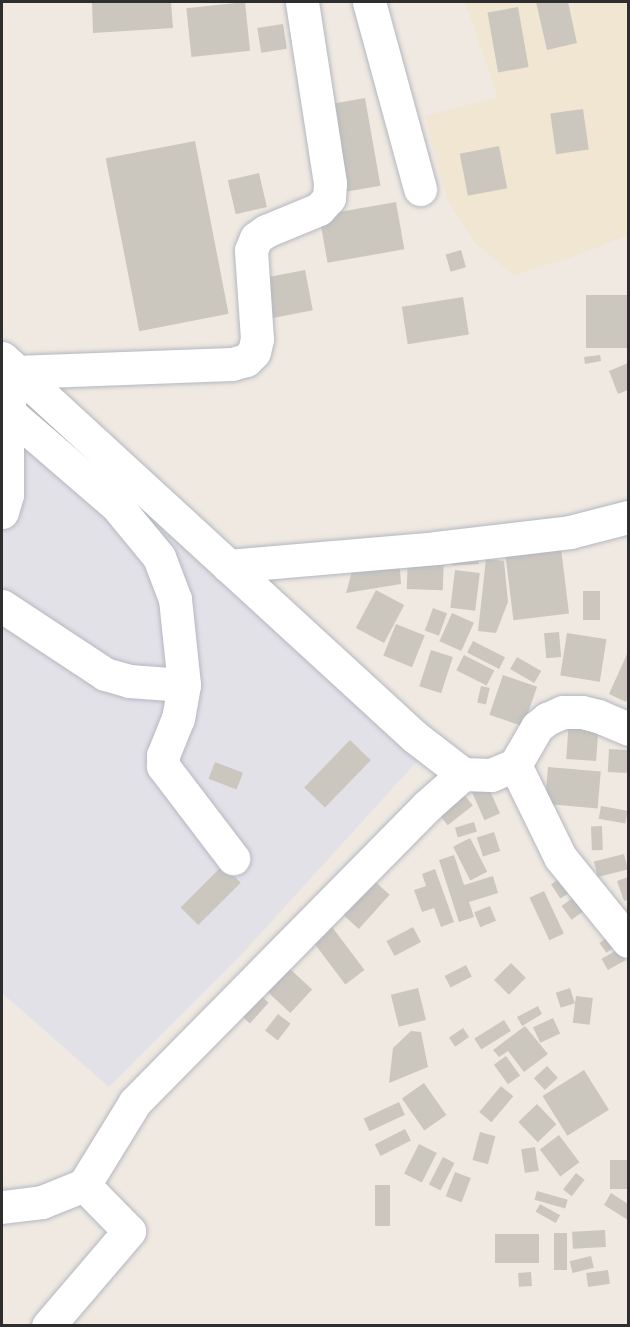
<!DOCTYPE html>
<style>
body{margin:0}
#map{position:relative;width:630px;height:1327px;overflow:hidden;background:#efe9e1;font-family:"PT Sans",sans-serif}
div>[style]{position:absolute}
[style*='--x']{left:calc(var(--x)*1px);top:calc(var(--y)*1px);width:calc(var(--w)*1px);rotate:calc(var(--a)*1deg)}
.industrial>*{inset:0;background:#e3e1e8}
.education>*{inset:0;background:#f0e6d1}
.building>*{inset:0;background:#cbc7bf;transform-origin:0 0}
.roads{filter:drop-shadow(0 0 2px #b4b7c1) drop-shadow(0 0 2px #b4b7c1)}
.minor>*{height:33px;margin:-16.5px;padding:0 16.5px;transform-origin:16.5px;border-radius:16.5px;background:#fff}
span{translate:-50% -50%;white-space:nowrap;text-align:center;line-height:1.15;-webkit-text-stroke:5px #fff;paint-order:stroke}
.frame{position:absolute;inset:0;border:3px solid #2e2e2e;pointer-events:none}
</style>
<div id="map">
<div class="industrial">
<div style="clip-path:polygon(2px 374px,420px 758px,241px 955px,109px 1087px,2px 993px)"></div>
</div>
<div class="education">
<div style="clip-path:polygon(465px 2px,628px 2px,628px 235px,572px 257px,514px 275px,477px 245px,447px 199px,425px 116px,498px 97px)"></div>
</div>
<div class="building">
<div style="clip-path:polygon(92px 2px,171px 2px,173px 28px,93px 33px)"></div>
<div style="left:245px;top:2px;width:49px;height:59px;rotate:84deg"></div>
<div style="clip-path:polygon(536px 2px,568px 2px,577px 43px,547px 50px)"></div>
<div style="left:518px;top:7px;width:61px;height:31px;rotate:80deg"></div>
<div style="left:283px;top:24px;width:25px;height:26px;rotate:81deg"></div>
<div style="left:365px;top:98px;width:89px;height:43px;rotate:80deg"></div>
<div style="left:583px;top:109px;width:41px;height:33px;rotate:82deg"></div>
<div style="left:195px;top:141px;width:176px;height:91px;rotate:79deg"></div>
<div style="left:499px;top:146px;width:43px;height:40px;rotate:79deg"></div>
<div style="left:259px;top:173px;width:35px;height:32px;rotate:77deg"></div>
<div style="left:396px;top:202px;width:48px;height:78px;rotate:80deg"></div>
<div style="left:461px;top:250px;width:18px;height:16px;rotate:74deg"></div>
<div style="left:305px;top:270px;width:41px;height:42px;rotate:79deg"></div>
<div style="left:628px;top:295px;width:53px;height:42px;rotate:90deg"></div>
<div style="left:463px;top:297px;width:38px;height:62px;rotate:81deg"></div>
<div style="clip-path:polygon(600px 355px,601px 361px,585px 364px,584px 357px)"></div>
<div style="clip-path:polygon(628px 363px,628px 390px,618px 394px,609px 371px)"></div>
<div style="left:560px;top:540px;width:74px;height:56px;rotate:83deg"></div>
<div style="left:478px;top:547px;width:17px;height:27px;rotate:87deg"></div>
<div style="clip-path:polygon(399px 554px,401px 584px,346px 593px,356px 557px)"></div>
<div style="left:408px;top:554px;width:36px;height:35px;rotate:2deg"></div>
<div style="clip-path:polygon(486px 559px,504px 561px,508px 602px,496px 633px,478px 631px)"></div>
<div style="left:455px;top:570px;width:25px;height:38px;rotate:7deg"></div>
<div style="left:376px;top:590px;width:32px;height:43px;rotate:28deg"></div>
<div style="left:583px;top:591px;width:17px;height:29px"></div>
<div style="left:433px;top:608px;width:15px;height:24px;rotate:20deg"></div>
<div style="left:452px;top:613px;width:24px;height:31px;rotate:24deg"></div>
<div style="left:396px;top:624px;width:31px;height:34px;rotate:22deg"></div>
<div style="left:559px;top:632px;width:25px;height:15px;rotate:85deg"></div>
<div style="left:567px;top:633px;width:40px;height:43px;rotate:9deg"></div>
<div style="left:473px;top:641px;width:36px;height:13px;rotate:27deg"></div>
<div style="left:431px;top:650px;width:23px;height:38px;rotate:18deg"></div>
<div style="clip-path:polygon(628px 652px,628px 696px,626px 702px,609px 694px)"></div>
<div style="left:464px;top:655px;width:34px;height:17px;rotate:27deg"></div>
<div style="left:517px;top:657px;width:28px;height:14px;rotate:30deg"></div>
<div style="left:503px;top:675px;width:36px;height:42px;rotate:19deg"></div>
<div style="left:481px;top:686px;width:9px;height:17px;rotate:13deg"></div>
<div style="left:569px;top:719px;width:30px;height:40px;rotate:4deg"></div>
<div style="left:350px;top:740px;width:29px;height:66px;rotate:44deg"></div>
<div style="left:609px;top:749px;width:19px;height:23px;rotate:3deg"></div>
<div style="left:215px;top:762px;width:30px;height:18px;rotate:21deg"></div>
<div style="left:548px;top:767px;width:53px;height:37px;rotate:5deg"></div>
<div style="left:487px;top:784px;width:32px;height:17px;rotate:66deg"></div>
<div style="left:463px;top:793px;width:16px;height:32px;rotate:52deg"></div>
<div style="left:601px;top:806px;width:27px;height:13px;rotate:10deg"></div>
<div style="left:474px;top:822px;width:10px;height:20px;rotate:73deg"></div>
<div style="left:602px;top:826px;width:24px;height:11px;rotate:88deg"></div>
<div style="left:494px;top:832px;width:20px;height:18px;rotate:72deg"></div>
<div style="left:470px;top:838px;width:38px;height:19px;rotate:63deg"></div>
<div style="left:624px;top:854px;width:16px;height:31px;rotate:76deg"></div>
<div style="clip-path:polygon(454px 855px,464px 885px,493px 876px,498px 893px,469px 902px,474px 917px,459px 922px,439px 860px)"></div>
<div style="left:223px;top:865px;width:25px;height:60px;rotate:45deg"></div>
<div style="clip-path:polygon(435px 869px,454px 922px,441px 927px,434px 908px,422px 912px,414px 890px,426px 886px,422px 874px)"></div>
<div style="left:567px;top:874px;width:17px;height:19px;rotate:57deg"></div>
<div style="clip-path:polygon(628px 877px,628px 900px,624px 901px,617px 881px)"></div>
<div style="left:371px;top:878px;width:25px;height:46px;rotate:42deg"></div>
<div style="left:544px;top:891px;width:47px;height:16px;rotate:65deg"></div>
<div style="left:581px;top:892px;width:17px;height:24px;rotate:54deg"></div>
<div style="left:490px;top:906px;width:16px;height:17px;rotate:68deg"></div>
<div style="left:329px;top:923px;width:59px;height:24px;rotate:53deg"></div>
<div style="left:413px;top:927px;width:17px;height:30px;rotate:62deg"></div>
<div style="left:615px;top:932px;width:12px;height:19px;rotate:55deg"></div>
<div style="left:619px;top:949px;width:13px;height:20px;rotate:61deg"></div>
<div style="left:511px;top:963px;width:21px;height:24px;rotate:45deg"></div>
<div style="left:466px;top:965px;width:13px;height:24px;rotate:63deg"></div>
<div style="left:288px;top:967px;width:33px;height:32px;rotate:43deg"></div>
<div style="left:418px;top:988px;width:33px;height:28px;rotate:76deg"></div>
<div style="left:570px;top:988px;width:16px;height:15px;rotate:72deg"></div>
<div style="left:259px;top:994px;width:13px;height:28px;rotate:42deg"></div>
<div style="left:576px;top:996px;width:17px;height:27px;rotate:7deg"></div>
<div style="clip-path:polygon(538px 1006px,542px 1014px,522px 1026px,517px 1017px)"></div>
<div style="left:278px;top:1014px;width:16px;height:21px;rotate:38deg"></div>
<div style="left:553px;top:1018px;width:17px;height:22px;rotate:65deg"></div>
<div style="left:504px;top:1020px;width:13px;height:35px;rotate:58deg"></div>
<div style="clip-path:polygon(525px 1026px,548px 1054px,524px 1072px,508px 1051px,499px 1057px,493px 1050px)"></div>
<div style="left:463px;top:1028px;width:11px;height:17px;rotate:56deg"></div>
<div style="clip-path:polygon(411px 1031px,421px 1032px,428px 1067px,389px 1083px,393px 1048px)"></div>
<div style="left:506px;top:1056px;width:24px;height:15px;rotate:54deg"></div>
<div style="left:547px;top:1066px;width:16px;height:18px;rotate:47deg"></div>
<div style="left:584px;top:1070px;width:47px;height:49px;rotate:58deg"></div>
<div style="left:424px;top:1083px;width:39px;height:27px;rotate:55deg"></div>
<div style="left:501px;top:1086px;width:16px;height:34px;rotate:40deg"></div>
<div style="left:399px;top:1102px;width:14px;height:39px;rotate:65deg"></div>
<div style="left:537px;top:1104px;width:28px;height:26px;rotate:46deg"></div>
<div style="left:405px;top:1129px;width:13px;height:34px;rotate:63deg"></div>
<div style="left:480px;top:1132px;width:16px;height:29px;rotate:15deg"></div>
<div style="left:559px;top:1135px;width:34px;height:24px;rotate:53deg"></div>
<div style="left:419px;top:1144px;width:20px;height:33px;rotate:27deg"></div>
<div style="left:535px;top:1147px;width:24px;height:14px;rotate:81deg"></div>
<div style="left:443px;top:1157px;width:13px;height:31px;rotate:27deg"></div>
<div style="left:628px;top:1160px;width:29px;height:18px;rotate:90deg"></div>
<div style="left:455px;top:1172px;width:17px;height:26px;rotate:21deg"></div>
<div style="left:576px;top:1173px;width:11px;height:21px;rotate:38deg"></div>
<div style="left:375px;top:1185px;width:15px;height:41px"></div>
<div style="left:537px;top:1191px;width:32px;height:9px;rotate:16deg"></div>
<div style="clip-path:polygon(611px 1193px,628px 1204px,628px 1220px,604px 1205px)"></div>
<div style="left:540px;top:1204px;width:23px;height:9px;rotate:29deg"></div>
<div style="left:605px;top:1230px;width:17px;height:33px;rotate:87deg"></div>
<div style="left:554px;top:1233px;width:13px;height:37px"></div>
<div style="left:495px;top:1234px;width:44px;height:29px"></div>
<div style="left:591px;top:1256px;width:12px;height:22px;rotate:76deg"></div>
<div style="left:608px;top:1270px;width:14px;height:22px;rotate:82deg"></div>
<div style="left:531px;top:1272px;width:14px;height:13px;rotate:86deg"></div>
</div>
<div class="roads">
<div class="minor">
<div style="--x:369;--y:2;--w:194;--a:74.7"></div>
<div style="--x:2;--y:358;--w:561;--a:42.54"></div>
<div style="--x:415;--y:737;--w:61;--a:37.6"></div>
<div style="--x:463;--y:774;--w:28;--a:2"></div>
<div style="--x:491;--y:775;--w:26;--a:-23"></div>
<div style="--x:515;--y:765;--w:44;--a:-59.9"></div>
<div style="--x:537;--y:727;--w:13;--a:-39"></div>
<div style="--x:547;--y:719;--w:17;--a:-24"></div>
<div style="--x:563;--y:712;--w:19;--a:0"></div>
<div style="--x:582;--y:712;--w:16;--a:14"></div>
<div style="--x:598;--y:716;--w:33;--a:23"></div>
<div style="--x:7;--y:411;--w:145;--a:40.8"></div>
<div style="--x:117;--y:506;--w:66;--a:50.5"></div>
<div style="--x:159;--y:557;--w:45;--a:69.1"></div>
<div style="--x:175;--y:599;--w:86;--a:84"></div>
<div style="--x:184;--y:685;--w:34;--a:100"></div>
<div style="--x:178;--y:718;--w:40;--a:112"></div>
<div style="--x:163;--y:755;--w:11;--a:90"></div>
<div style="--x:163;--y:766;--w:116;--a:52.7"></div>
<div style="--x:2;--y:512;--w:18;--a:-74"></div>
<div style="--x:7;--y:495;--w:84;--a:-90"></div>
<div style="--x:7;--y:411;--w:40;--a:-77"></div>
<div style="--x:16;--y:372;--w:216;--a:-2.1"></div>
<div style="--x:232;--y:364;--w:15;--a:-16"></div>
<div style="--x:246;--y:360;--w:11;--a:-45"></div>
<div style="--x:254;--y:352;--w:13;--a:-77"></div>
<div style="--x:257;--y:339;--w:89;--a:-93.9"></div>
<div style="--x:251;--y:250;--w:13;--a:-67"></div>
<div style="--x:256;--y:238;--w:12;--a:-35"></div>
<div style="--x:266;--y:231;--w:57;--a:-22.5"></div>
<div style="--x:319;--y:209;--w:15;--a:-48"></div>
<div style="--x:329;--y:198;--w:15;--a:-86"></div>
<div style="--x:330;--y:183;--w:183;--a:-98.8"></div>
<div style="--x:228;--y:566;--w:209;--a:-4.9"></div>
<div style="--x:436;--y:548;--w:135;--a:-6.8"></div>
<div style="--x:570;--y:532;--w:60;--a:-14.5"></div>
<div style="--x:2;--y:606;--w:123;--a:33.4"></div>
<div style="--x:105;--y:674;--w:25;--a:16"></div>
<div style="--x:129;--y:681;--w:55;--a:4.2"></div>
<div style="--x:515;--y:765;--w:102;--a:63.9"></div>
<div style="--x:560;--y:857;--w:108;--a:51"></div>
<div style="--x:2;--y:1207;--w:40;--a:-7.1"></div>
<div style="--x:42;--y:1202;--w:45;--a:-22"></div>
<div style="--x:48;--y:1326;--w:125;--a:-49.5"></div>
<div style="--x:129;--y:1231;--w:64;--a:-134.4"></div>
<div style="--x:84;--y:1185;--w:97;--a:-58.4"></div>
<div style="--x:135;--y:1102;--w:416;--a:-45.4"></div>
<div style="--x:427;--y:806;--w:48;--a:-41.6"></div>
</div>
</div>
<div class="frame"></div>
</div>
